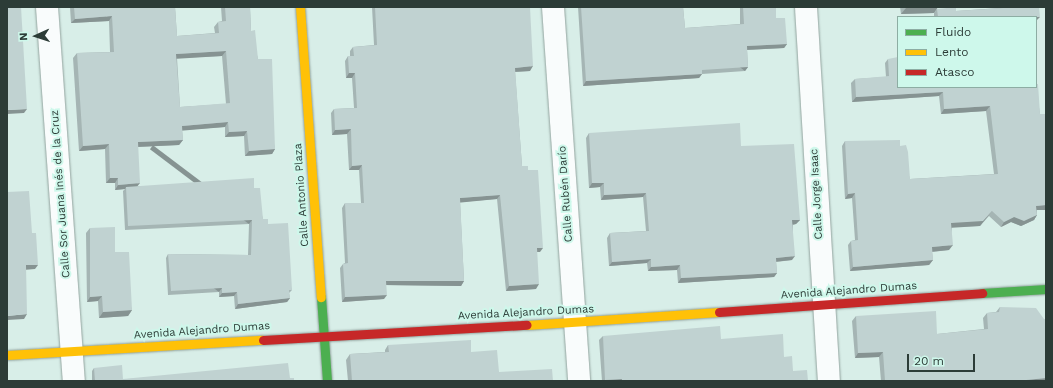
<!DOCTYPE html>
<meta charset="utf-8">
<style>
body{margin:0}
#map{position:relative;width:1053px;height:388px;overflow:hidden;background:#d8eee8;font-family:"Work Sans",sans-serif}
div>[style]{position:absolute}
[style*='--x']{left:calc(var(--x)*1px);top:calc(var(--y)*1px);width:calc(var(--w)*1px);rotate:calc(var(--a)*1deg)}
.roads{filter:drop-shadow(0 0 1px #92a39e) drop-shadow(0 0 1px #92a39e)}
.street>*{height:22px;margin:-11px;padding:0 11px;transform-origin:11px;border-radius:11px;background:#f9fcfc}
.fast>*{height:9px;margin:-4.5px;padding:0 4.5px;transform-origin:4.5px;border-radius:4.5px;background:#4caf50}
.slow>*{height:9px;margin:-4.5px;padding:0 4.5px;transform-origin:4.5px;border-radius:4.5px;background:#ffc107}
.jam>*{height:9px;margin:-4.5px;padding:0 4.5px;transform-origin:4.5px;border-radius:4.5px;background:#c62828}
.wall>*{inset:0;background:#a5b5b4}
.shaded-wall>*{inset:0;background:#869392;transform-origin:0 0}
.building>*{inset:0;background:#c0d2d1}
span{translate:-50% -50%;white-space:nowrap;text-align:center;line-height:1.15;-webkit-text-stroke:4px #cef8eb;paint-order:stroke}
.street-label{font-size:11px;color:#2c3c37}
.frame{position:absolute;inset:0;border:8px solid #2c3c37;pointer-events:none}
.legend{position:absolute;left:897px;top:16px;width:140px;height:72px;box-sizing:border-box;background:#cef8eb;border:1px solid #8dada3;margin:0;padding:5px 7px;list-style:none;font-size:12px;color:#2c3c37}
.legend li{display:flex;align-items:center;gap:8px;height:20px}
.legend b{width:20px;border:1px solid #8dada3}
.north{position:absolute;left:16px;top:16px;width:40px;height:40px;-webkit-text-stroke:3px #cef8eb;paint-order:stroke;rotate:267deg;font-size:11px;font-weight:700;line-height:16px;text-align:center;color:#2c3c37}
.north::after{content:'';display:block;margin:auto;width:14px;height:18px;background:#2c3c37;clip-path:polygon(50% 0,100% 100%,50% 72%,0 100%)}
.scale{position:absolute;left:907px;top:354px;width:68px;height:18px;box-sizing:border-box;border:2px solid #2c3c37;border-top:0;padding-left:5px;font-size:12px;line-height:14px;white-space:nowrap;color:#2c3c37;-webkit-text-stroke:3px #cef8eb;paint-order:stroke}
</style>
<div id="map">
<div class="roads">
<div class="street">
<div style="--x:47;--y:7;--w:375;--a:85.9"></div>
<div style="--x:553;--y:7;--w:375;--a:86"></div>
<div style="--x:806;--y:7;--w:375;--a:86.5"></div>
</div>
<div class="fast">
<div style="--x:982;--y:293;--w:64;--a:-3.6"></div>
<div style="--x:321;--y:297;--w:84;--a:85.9"></div>
</div>
<div class="slow">
<div style="--x:300;--y:7;--w:291;--a:85.9"></div>
<div style="--x:527;--y:325;--w:192;--a:-3.9"></div>
<div style="--x:7;--y:355;--w:256;--a:-3.4"></div>
</div>
<div class="jam">
<div style="--x:719;--y:312;--w:264;--a:-4.1"></div>
<div style="--x:263;--y:340;--w:264;--a:-3.3"></div>
</div>
</div>
<div class="wall">
<div style="clip-path:polygon(evenodd,70px 7px,175px 7px,177px 36px,215px 33px,214px 27px,218px 22px,222px 21px,221px 7px,250px 7px,251px 31px,258px 59px,275px 149px,272px 154px,245px 156px,244px 136px,225px 137px,225px 127px,182px 130px,183px 140px,179px 145px,138px 147px,137px 186px,254px 188px,263px 219px,268px 224px,292px 290px,289px 293px,290px 298px,287px 302px,235px 309px,234px 296px,219px 297px,219px 292px,168px 295px,166px 258px,168px 254px,248px 255px,249px 224px,125px 230px,123px 191px,125px 189px,115px 190px,115px 183px,106px 183px,105px 149px,79px 151px,73px 58px,77px 53px,110px 52px,109px 21px,71px 23px,70px 7px,222px 56px,226px 104px,180px 107px,177px 58px,222px 56px)"></div>
<div style="clip-path:polygon(372px 7px,530px 7px,530px 71px,515px 72px,522px 166px,528px 170px,540px 252px,537px 252px,536px 289px,506px 291px,497px 199px,460px 202px,464px 281px,461px 286px,386px 285px,384px 299px,342px 302px,340px 268px,343px 264px,345px 263px,342px 208px,345px 203px,361px 203px,359px 170px,349px 170px,347px 134px,332px 135px,331px 113px,334px 109px,354px 108px,352px 78px,346px 78px,345px 61px,348px 56px,350px 56px,350px 51px,353px 47px,374px 45px)"></div>
<div style="clip-path:polygon(578px 7px,683px 7px,685px 28px,740px 24px,740px 7px,776px 7px,776px 18px,787px 44px,784px 48px,747px 50px,748px 67px,745px 71px,702px 74px,699px 78px,583px 86px)"></div>
<div style="clip-path:polygon(900px 7px,938px 7px,934px 13px,901px 14px)"></div>
<div style="clip-path:polygon(1000px 7px,1039px 7px,1036px 21px,1036px 17px,934px 17px,934px 13px,937px 9px,956px 11px,1000px 8px)"></div>
<div style="clip-path:polygon(888px 59px,898px 87px,1036px 87px,1040px 114px,1046px 120px,1046px 210px,1037px 210px,1037px 215px,1034px 220px,1021px 226px,1011px 222px,1001px 227px,989px 216px,980px 226px,952px 227px,949px 250px,932px 252px,933px 260px,929px 265px,850px 271px,848px 245px,851px 241px,855px 240px,852px 198px,845px 199px,842px 146px,845px 141px,900px 146px,910px 179px,994px 174px,986px 111px,941px 114px,939px 96px,852px 102px,851px 83px,855px 79px,886px 77px,885px 63px)"></div>
<div style="clip-path:polygon(589px 133px,741px 146px,800px 220px,796px 224px,793px 225px,792px 260px,776px 262px,777px 273px,774px 277px,678px 283px,677px 270px,648px 271px,647px 263px,609px 266px,607px 238px,610px 233px,646px 231px,643px 197px,601px 200px,600px 187px,589px 188px,586px 138px)"></div>
<div style="clip-path:polygon(90px 228px,115px 252px,132px 310px,128px 316px,99px 318px,98px 301px,87px 302px,86px 233px)"></div>
<div style="clip-path:polygon(1000px 307px,1046px 381px,881px 381px,879px 357px,855px 358px,852px 321px,856px 316px,937px 334px,984px 329px,983px 318px,987px 313px,996px 312px)"></div>
<div style="clip-path:polygon(603px 336px,721px 339px,784px 357px,793px 371px,808px 381px,602px 381px,599px 340px)"></div>
<div style="clip-path:polygon(388px 345px,471px 352px,499px 372px,553px 381px,348px 381px,346px 360px,350px 354px,385px 352px,385px 350px)"></div>
<div style="clip-path:polygon(94px 368px,123px 379px,290px 378px,294px 381px,92px 381px,92px 371px)"></div>
</div>
<div class="shaded-wall">
<div style="clip-path:polygon(928px 7px,938px 7px,934px 13px,901px 14px,906px 8px)"></div>
<div style="clip-path:polygon(112px 16px,109px 21px,71px 23px,75px 19px)"></div>
<div style="clip-path:polygon(1036px 17px,1040px 17px,1036px 21px)"></div>
<div style="clip-path:polygon(787px 44px,784px 48px,744px 50px,747px 46px)"></div>
<div style="clip-path:polygon(226px 51px,222px 56px,173px 59px,176px 54px)"></div>
<div style="clip-path:polygon(533px 66px,530px 71px,512px 72px,515px 68px)"></div>
<div style="left:748px;top:67px;width:5px;height:46px;rotate:127deg"></div>
<div style="clip-path:polygon(349px 73px,355px 73px,352px 78px,346px 78px)"></div>
<div style="clip-path:polygon(702px 74px,699px 78px,583px 86px,586px 81px)"></div>
<div style="clip-path:polygon(943px 92px,939px 96px,852px 102px,856px 97px)"></div>
<div style="clip-path:polygon(990px 106px,986px 111px,941px 114px,944px 109px)"></div>
<div style="clip-path:polygon(27px 109px,24px 113px,7px 114px,7px 110px)"></div>
<div style="clip-path:polygon(228px 122px,225px 127px,178px 131px,182px 126px)"></div>
<div style="clip-path:polygon(351px 129px,347px 134px,332px 135px,335px 130px)"></div>
<div style="clip-path:polygon(247px 131px,244px 136px,225px 137px,229px 132px)"></div>
<div style="clip-path:polygon(183px 140px,179px 145px,135px 147px,138px 142px)"></div>
<div style="clip-path:polygon(109px 144px,105px 149px,79px 151px,83px 146px)"></div>
<div style="clip-path:polygon(275px 149px,272px 154px,245px 156px,249px 151px)"></div>
<div style="clip-path:polygon(362px 165px,359px 170px,349px 170px,352px 166px)"></div>
<div style="clip-path:polygon(110px 178px,118px 178px,115px 183px,106px 183px)"></div>
<div style="clip-path:polygon(140px 183px,136px 188px,126px 187px,125px 189px,115px 190px,118px 185px)"></div>
<div style="clip-path:polygon(592px 183px,604px 183px,600px 187px,589px 188px)"></div>
<div style="clip-path:polygon(646px 193px,643px 197px,601px 200px,604px 195px)"></div>
<div style="clip-path:polygon(855px 193px,852px 198px,845px 199px,848px 194px)"></div>
<div style="clip-path:polygon(500px 195px,497px 199px,456px 203px,460px 198px)"></div>
<div style="clip-path:polygon(1046px 205px,1046px 210px,1033px 210px,1036px 206px)"></div>
<div style="clip-path:polygon(992px 211px,980px 226px,948px 228px,951px 223px)"></div>
<div style="clip-path:polygon(1037px 215px,1034px 220px,1021px 226px,1011px 222px,1001px 227px,1004px 222px,1014px 217px)"></div>
<div style="left:252px;top:220px;width:5px;height:124px;rotate:127deg"></div>
<div style="clip-path:polygon(792px 220px,800px 220px,796px 224px,789px 225px)"></div>
<div style="clip-path:polygon(953px 245px,949px 250px,929px 252px,932px 247px)"></div>
<div style="clip-path:polygon(537px 248px,543px 248px,540px 252px,534px 252px)"></div>
<div style="clip-path:polygon(795px 256px,792px 260px,773px 262px,776px 258px)"></div>
<div style="clip-path:polygon(651px 259px,647px 263px,609px 266px,612px 262px)"></div>
<div style="clip-path:polygon(933px 260px,929px 265px,850px 271px,853px 267px)"></div>
<div style="clip-path:polygon(26px 265px,38px 265px,35px 269px,23px 270px)"></div>
<div style="clip-path:polygon(680px 265px,677px 270px,648px 271px,651px 267px)"></div>
<div style="clip-path:polygon(777px 273px,774px 277px,678px 283px,681px 278px)"></div>
<div style="clip-path:polygon(386px 281px,464px 281px,461px 286px,383px 285px)"></div>
<div style="clip-path:polygon(539px 284px,536px 289px,506px 291px,509px 286px)"></div>
<div style="left:222px;top:288px;width:5px;height:51px;rotate:127deg"></div>
<div style="clip-path:polygon(237px 292px,234px 296px,219px 297px,222px 293px)"></div>
<div style="clip-path:polygon(387px 295px,384px 299px,342px 302px,345px 297px)"></div>
<div style="clip-path:polygon(102px 296px,98px 301px,87px 302px,90px 297px)"></div>
<div style="clip-path:polygon(290px 298px,287px 302px,235px 309px,238px 304px)"></div>
<div style="clip-path:polygon(132px 310px,128px 316px,99px 318px,103px 312px)"></div>
<div style="clip-path:polygon(27px 314px,24px 319px,7px 320px,7px 316px)"></div>
<div style="clip-path:polygon(883px 352px,879px 357px,855px 358px,858px 353px)"></div>
<div style="clip-path:polygon(1046px 378px,1046px 381px,1016px 381px)"></div>
<div style="clip-path:polygon(622px 379px,621px 381px,604px 381px,605px 380px)"></div>
</div>
<div class="building">
<div style="clip-path:polygon(7px 7px,21px 7px,27px 109px,7px 110px)"></div>
<div style="clip-path:polygon(evenodd,74px 7px,175px 7px,177px 36px,219px 33px,218px 22px,226px 21px,225px 7px,250px 7px,251px 31px,255px 30px,258px 59px,272px 59px,275px 149px,249px 151px,247px 131px,229px 132px,228px 122px,182px 126px,183px 140px,138px 142px,140px 183px,118px 185px,118px 178px,110px 178px,109px 144px,83px 146px,77px 53px,114px 52px,112px 16px,75px 19px,74px 7px,226px 51px,230px 103px,180px 107px,176px 54px,226px 51px)"></div>
<div style="clip-path:polygon(375px 7px,530px 7px,533px 66px,515px 68px,522px 166px,528px 166px,528px 170px,538px 170px,543px 248px,537px 248px,539px 284px,509px 286px,500px 195px,460px 198px,464px 281px,386px 281px,387px 295px,345px 297px,343px 264px,348px 263px,345px 203px,364px 203px,362px 165px,352px 166px,351px 129px,335px 130px,334px 109px,357px 108px,355px 73px,349px 73px,348px 56px,354px 56px,353px 47px,377px 45px)"></div>
<div style="clip-path:polygon(581px 7px,683px 7px,685px 28px,744px 24px,743px 7px,776px 7px,776px 18px,785px 18px,787px 44px,747px 46px,748px 67px,702px 70px,702px 74px,586px 81px)"></div>
<div style="clip-path:polygon(905px 7px,928px 7px,906px 8px)"></div>
<div style="clip-path:polygon(956px 7px,956px 11px,1003px 8px,1003px 7px,1039px 7px,1040px 17px,938px 17px,937px 9px)"></div>
<div style="clip-path:polygon(898px 57px,898px 87px,1036px 87px,1036px 84px,1038px 84px,1040px 114px,1046px 114px,1046px 205px,1036px 206px,1037px 215px,1024px 221px,1014px 217px,1004px 222px,992px 211px,983px 221px,951px 223px,953px 245px,932px 247px,933px 260px,853px 267px,851px 241px,858px 240px,855px 193px,848px 194px,845px 141px,900px 140px,900px 146px,906px 145px,908px 152px,910px 179px,998px 174px,990px 106px,944px 109px,943px 92px,856px 97px,855px 79px,889px 76px,888px 59px)"></div>
<div style="clip-path:polygon(740px 123px,741px 146px,794px 144px,800px 220px,792px 220px,795px 256px,776px 258px,777px 273px,681px 278px,680px 265px,651px 267px,651px 259px,612px 262px,610px 233px,649px 231px,646px 193px,604px 195px,604px 183px,592px 183px,589px 133px)"></div>
<div style="clip-path:polygon(254px 178px,254px 188px,260px 188px,263px 219px,268px 219px,268px 224px,288px 223px,292px 290px,289px 290px,290px 298px,238px 304px,237px 292px,222px 293px,222px 288px,171px 291px,168px 254px,251px 255px,252px 220px,128px 226px,126px 187px)"></div>
<div style="clip-path:polygon(29px 191px,32px 233px,36px 233px,38px 265px,26px 265px,27px 314px,7px 316px,7px 192px)"></div>
<div style="clip-path:polygon(115px 227px,115px 252px,129px 252px,132px 310px,103px 312px,102px 296px,90px 297px,90px 228px)"></div>
<div style="clip-path:polygon(1000px 307px,1036px 308px,1044px 319px,1046px 319px,1046px 378px,1016px 381px,885px 381px,883px 352px,858px 353px,856px 316px,936px 311px,937px 334px,988px 329px,987px 313px,999px 312px)"></div>
<div style="clip-path:polygon(720px 326px,721px 339px,783px 334px,784px 357px,792px 356px,793px 371px,807px 370px,808px 381px,622px 381px,622px 379px,605px 380px,603px 336px)"></div>
<div style="clip-path:polygon(471px 340px,471px 352px,497px 350px,499px 372px,552px 369px,553px 381px,352px 381px,350px 354px,389px 352px,388px 345px)"></div>
<div style="clip-path:polygon(288px 363px,290px 378px,294px 378px,294px 381px,95px 381px,94px 368px,122px 365px,123px 379px)"></div>
</div>
<div class="street-label">
<span style="left:61px;top:194px;rotate:-94deg">Calle Sor Juana Inés de la Cruz</span>
<span style="left:566px;top:194px;rotate:-94deg">Calle Rubén Darío</span>
<span style="left:817px;top:194px;rotate:-93deg">Calle Jorge Isaac</span>
<span style="left:302px;top:195px;rotate:-94deg">Calle Antonio Plaza</span>
<span style="left:849px;top:291px;rotate:-4deg">Avenida Alejandro Dumas</span>
<span style="left:526px;top:313px;rotate:-3deg">Avenida Alejandro Dumas</span>
<span style="left:202px;top:331px;rotate:-4deg">Avenida Alejandro Dumas</span>
</div>
<div class="frame"></div>
<ul class="legend">
<li><b style="height:5px;background:#4caf50"></b>Fluido</li>
<li><b style="height:5px;background:#ffc107"></b>Lento</li>
<li><b style="height:5px;background:#c62828"></b>Atasco</li>
</ul>
<div class="north">N</div>
<div class="scale">20 m</div>
</div>
